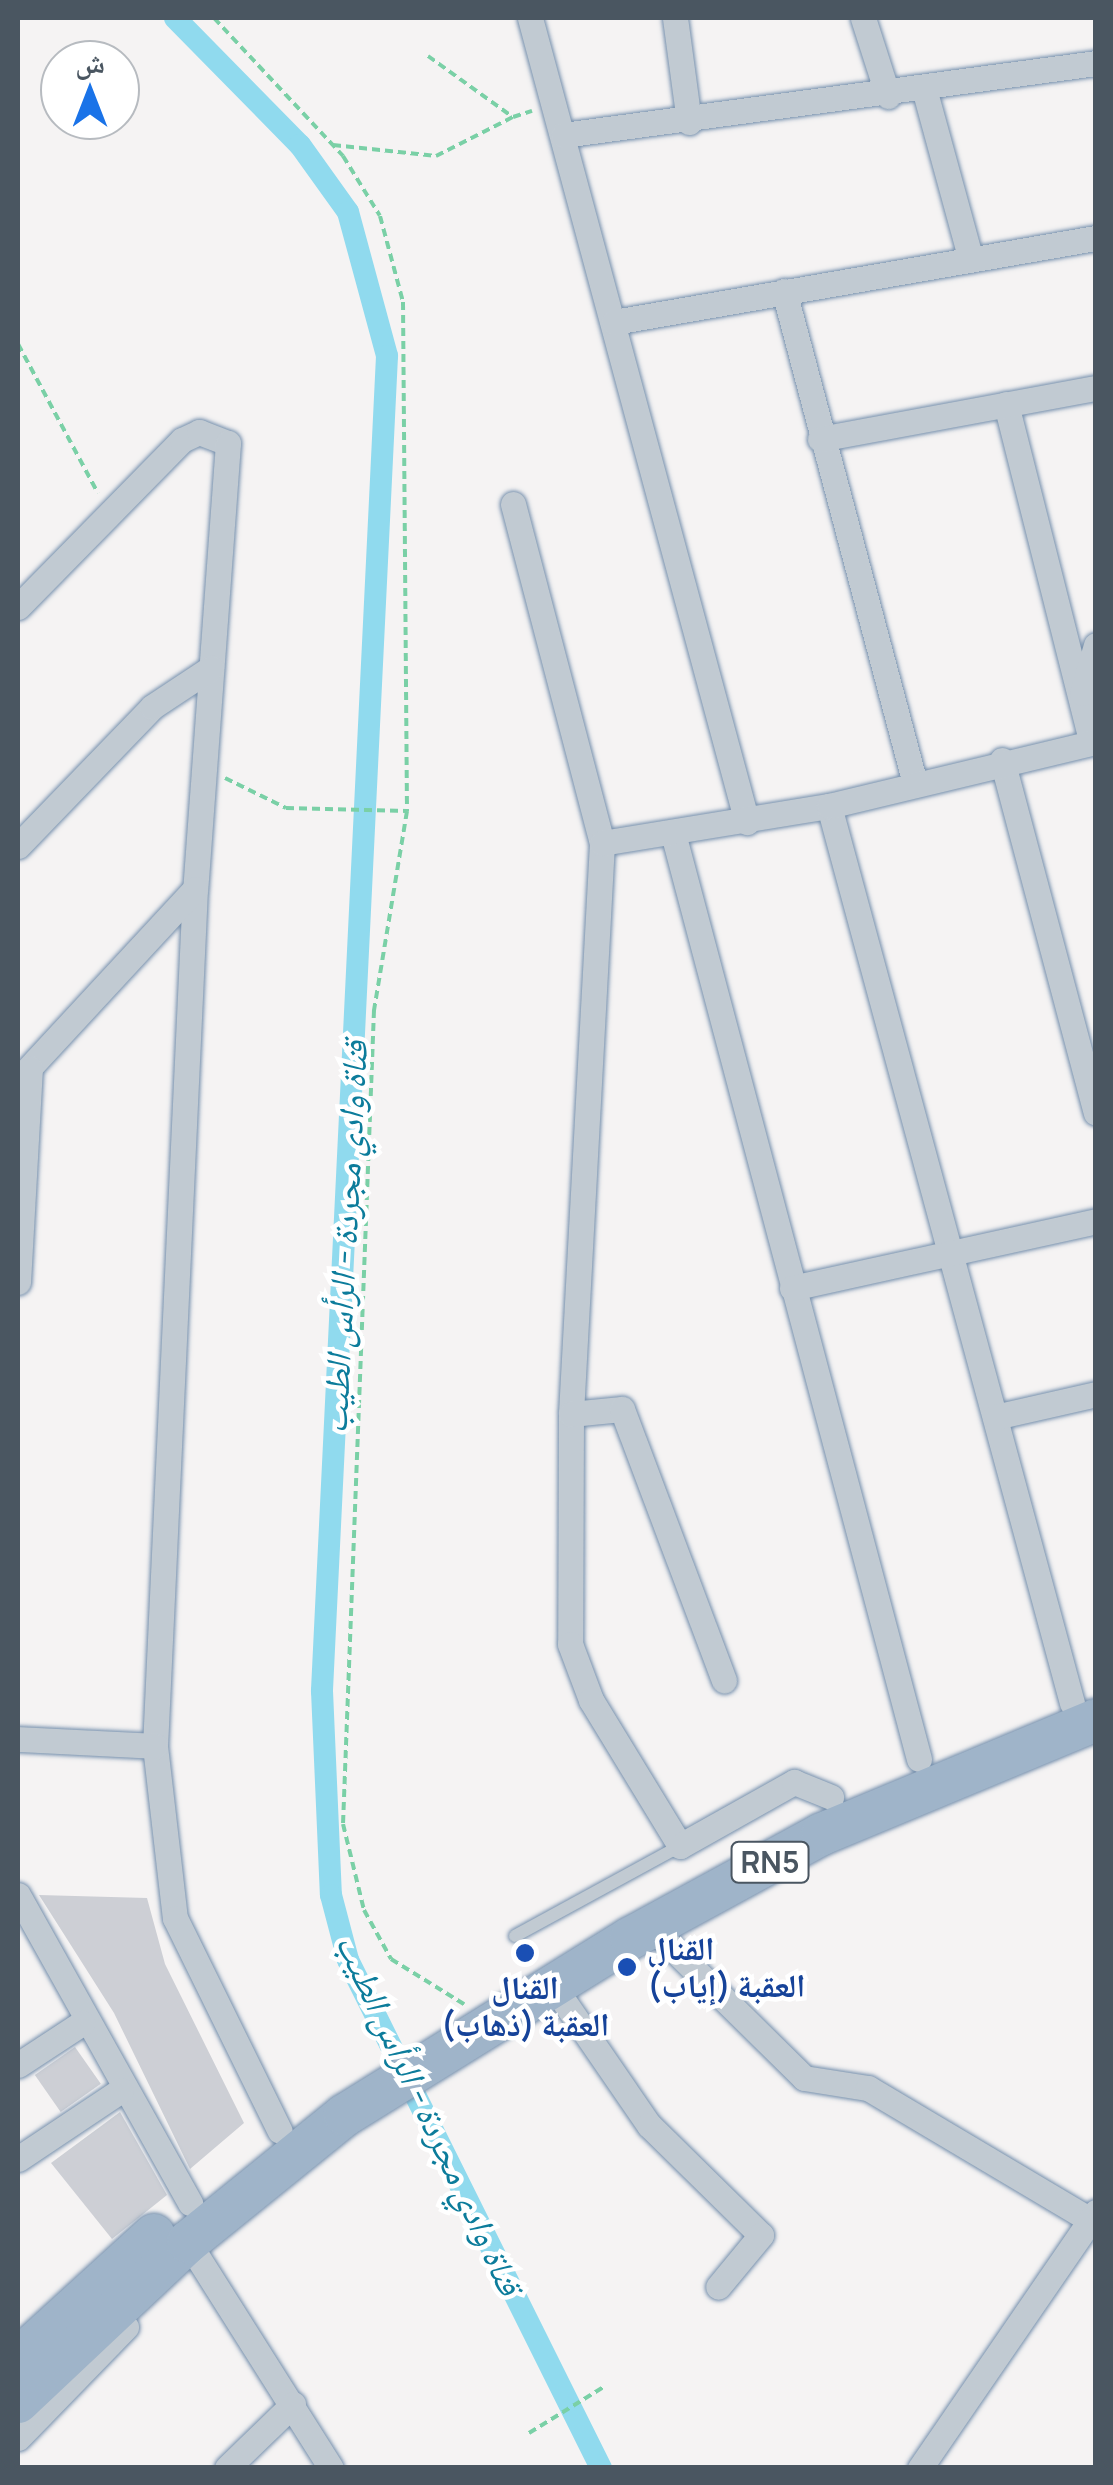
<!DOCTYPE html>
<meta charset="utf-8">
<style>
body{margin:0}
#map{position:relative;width:1113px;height:2485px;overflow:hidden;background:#f5f3f3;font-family:Manrope,"Noto Naskh Arabic",sans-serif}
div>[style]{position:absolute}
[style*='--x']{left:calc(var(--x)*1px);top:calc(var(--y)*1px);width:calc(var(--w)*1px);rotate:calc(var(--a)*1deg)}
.canal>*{height:22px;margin:-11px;padding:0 11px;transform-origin:11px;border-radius:11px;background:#90daee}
.building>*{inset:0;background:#cdcfd5;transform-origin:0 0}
.path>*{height:4px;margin-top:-2px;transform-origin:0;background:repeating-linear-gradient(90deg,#7ad0a6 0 8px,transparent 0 13px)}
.roads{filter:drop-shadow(0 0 2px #7690ad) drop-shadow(0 0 2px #7690ad)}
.service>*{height:12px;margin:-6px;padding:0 6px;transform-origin:6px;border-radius:6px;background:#c1cad2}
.minor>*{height:25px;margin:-12.5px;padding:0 12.5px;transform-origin:12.5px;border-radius:12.5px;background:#c1cad2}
.trunk>*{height:42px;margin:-21px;padding:0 21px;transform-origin:21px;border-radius:21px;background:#9fb4c9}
.dots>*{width:28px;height:28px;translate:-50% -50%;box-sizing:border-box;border:5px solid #fff;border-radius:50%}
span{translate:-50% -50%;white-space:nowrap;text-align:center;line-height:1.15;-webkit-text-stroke:9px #fff;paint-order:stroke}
.shield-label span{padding:2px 8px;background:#fff;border:2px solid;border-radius:8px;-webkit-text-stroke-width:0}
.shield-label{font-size:30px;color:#4a5661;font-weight:700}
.transit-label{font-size:32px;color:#164399;font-weight:700}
.left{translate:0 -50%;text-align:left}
.water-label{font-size:35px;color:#0c7c9b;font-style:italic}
.frame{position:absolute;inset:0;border:20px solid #4a5661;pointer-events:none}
.north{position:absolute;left:40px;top:40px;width:100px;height:100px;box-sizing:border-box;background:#fff;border:2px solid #b7bbc0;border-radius:50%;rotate:0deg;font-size:28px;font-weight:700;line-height:40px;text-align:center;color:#4a5661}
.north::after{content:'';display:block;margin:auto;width:35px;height:45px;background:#1a73e8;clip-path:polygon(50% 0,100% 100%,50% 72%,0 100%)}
</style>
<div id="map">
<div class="canal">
<div style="--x:175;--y:18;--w:178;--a:45.5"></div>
<div style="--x:300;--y:145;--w:82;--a:54.4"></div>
<div style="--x:348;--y:212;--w:149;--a:74.8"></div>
<div style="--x:387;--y:356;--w:1337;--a:92.79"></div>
<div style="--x:322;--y:1691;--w:204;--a:87.5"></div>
<div style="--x:331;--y:1895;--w:67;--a:75.3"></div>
<div style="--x:348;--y:1960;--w:568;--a:63.53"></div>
</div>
<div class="building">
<div style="clip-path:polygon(39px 1895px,147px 1898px,165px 1964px,244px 2123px,190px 2169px,114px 2013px)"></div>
<div style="left:75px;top:2047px;width:45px;height:49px;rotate:55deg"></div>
<div style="clip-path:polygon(120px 2112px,167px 2195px,112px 2239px,51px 2163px)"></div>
</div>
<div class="path">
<div style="--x:214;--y:18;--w:189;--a:46.9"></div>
<div style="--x:343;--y:156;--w:70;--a:58.3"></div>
<div style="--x:380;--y:216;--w:89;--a:75"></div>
<div style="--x:403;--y:302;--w:509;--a:89.55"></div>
<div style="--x:407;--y:811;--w:202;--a:99.4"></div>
<div style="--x:374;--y:1010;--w:815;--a:92.18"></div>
<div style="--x:343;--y:1824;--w:89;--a:76.3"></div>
<div style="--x:364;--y:1910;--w:56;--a:61.1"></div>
<div style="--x:391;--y:1959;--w:86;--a:31.7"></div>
<div style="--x:428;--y:56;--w:105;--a:35.7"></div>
<div style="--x:513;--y:117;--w:20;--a:-18"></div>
<div style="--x:333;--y:145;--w:104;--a:6.1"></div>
<div style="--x:436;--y:156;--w:86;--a:-26.9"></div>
<div style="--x:18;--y:344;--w:169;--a:61.8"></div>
<div style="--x:225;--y:778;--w:68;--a:26.2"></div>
<div style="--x:286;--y:808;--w:121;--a:1.4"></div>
<div style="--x:529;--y:2433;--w:89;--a:-31.7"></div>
</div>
<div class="roads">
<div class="service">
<div style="--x:515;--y:1936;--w:188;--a:-28.6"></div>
</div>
<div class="minor">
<div style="--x:530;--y:18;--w:833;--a:74.9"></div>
<div style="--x:675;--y:18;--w:105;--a:82.3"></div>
<div style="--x:863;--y:18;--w:82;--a:72.2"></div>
<div style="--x:925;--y:92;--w:171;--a:74.7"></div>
<div style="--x:563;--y:135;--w:538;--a:-7.69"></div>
<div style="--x:784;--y:291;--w:506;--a:75.11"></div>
<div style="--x:614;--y:322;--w:489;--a:-9.9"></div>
<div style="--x:1006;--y:404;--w:348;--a:75.8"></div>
<div style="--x:820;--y:439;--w:281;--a:-10.5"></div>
<div style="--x:513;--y:504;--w:350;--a:75.3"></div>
<div style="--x:602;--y:843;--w:572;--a:93.11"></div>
<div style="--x:571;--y:1414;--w:230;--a:90.2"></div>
<div style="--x:570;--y:1644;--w:60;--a:69.4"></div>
<div style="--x:591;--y:1700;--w:171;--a:58.6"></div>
<div style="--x:680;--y:1846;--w:131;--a:-29.3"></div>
<div style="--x:794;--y:1782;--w:40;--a:22"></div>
<div style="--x:18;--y:607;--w:234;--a:-45.5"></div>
<div style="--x:182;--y:440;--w:19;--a:-25"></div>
<div style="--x:199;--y:432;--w:31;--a:21"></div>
<div style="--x:228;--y:443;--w:447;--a:94.2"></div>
<div style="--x:195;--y:889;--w:858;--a:92.67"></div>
<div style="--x:155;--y:1746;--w:173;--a:83.4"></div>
<div style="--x:175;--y:1918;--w:237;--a:63.8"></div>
<div style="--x:1082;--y:693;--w:50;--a:-73.7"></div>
<div style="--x:1002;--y:760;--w:365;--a:75.1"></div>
<div style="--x:829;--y:806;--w:929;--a:74.84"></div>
<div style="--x:674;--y:837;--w:954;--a:75.12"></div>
<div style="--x:602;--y:843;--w:230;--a:-9.3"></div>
<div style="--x:829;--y:806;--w:275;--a:-13.5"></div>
<div style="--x:18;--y:846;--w:193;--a:-46"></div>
<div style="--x:152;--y:707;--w:71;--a:-33.5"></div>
<div style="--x:18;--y:1080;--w:260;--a:-47.2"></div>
<div style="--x:18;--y:1282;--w:214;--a:-86.8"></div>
<div style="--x:792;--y:1288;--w:311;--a:-12.4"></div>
<div style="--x:571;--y:1414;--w:51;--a:-5.6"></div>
<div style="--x:622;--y:1409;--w:290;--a:69.4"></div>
<div style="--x:995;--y:1417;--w:104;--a:-12.8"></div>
<div style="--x:18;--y:1739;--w:137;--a:2.9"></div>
<div style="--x:18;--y:1895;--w:353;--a:60.8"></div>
<div style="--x:651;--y:1927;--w:215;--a:44.6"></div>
<div style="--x:804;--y:2078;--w:65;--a:8.9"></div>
<div style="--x:868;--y:2088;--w:258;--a:30.7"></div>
<div style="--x:554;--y:1987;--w:168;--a:55.5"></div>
<div style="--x:649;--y:2125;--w:157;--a:44.5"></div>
<div style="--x:761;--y:2235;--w:67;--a:129.6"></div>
<div style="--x:18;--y:2065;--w:77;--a:-33.3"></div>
<div style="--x:18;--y:2159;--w:124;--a:-33.8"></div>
<div style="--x:188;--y:2242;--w:267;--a:57.7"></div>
<div style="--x:18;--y:2438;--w:155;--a:-45.8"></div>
<div style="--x:227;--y:2468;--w:92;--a:-44.1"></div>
<div style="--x:920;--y:2468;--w:311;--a:-55.5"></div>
</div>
<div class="trunk">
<div style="--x:18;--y:2359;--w:184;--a:-42.4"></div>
<div style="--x:18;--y:2402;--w:233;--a:-43.3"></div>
<div style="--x:188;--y:2242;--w:202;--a:-39"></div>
<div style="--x:345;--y:2115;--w:336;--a:-31.8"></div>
<div style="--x:631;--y:1938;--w:217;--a:-28.6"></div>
<div style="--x:822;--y:1834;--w:297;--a:-22.6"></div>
</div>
</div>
<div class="dots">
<div style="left:525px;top:1953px;background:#1a4fb4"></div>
<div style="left:627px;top:1967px;background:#1a4fb4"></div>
</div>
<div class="shield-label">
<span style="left:770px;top:1862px">RN5</span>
</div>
<div class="transit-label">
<span class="left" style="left:647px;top:1967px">القنال<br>العقبة (إياب)</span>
<span style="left:525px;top:2006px">القنال<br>العقبة (ذهاب)</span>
</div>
<div class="water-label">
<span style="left:344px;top:1237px;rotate:-87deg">قناة وادي مجردة - الرأس الطيب</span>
<span style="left:430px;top:2114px;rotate:65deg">قناة وادي مجردة - الرأس الطيب</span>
</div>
<div class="frame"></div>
<div class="north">ش</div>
</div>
